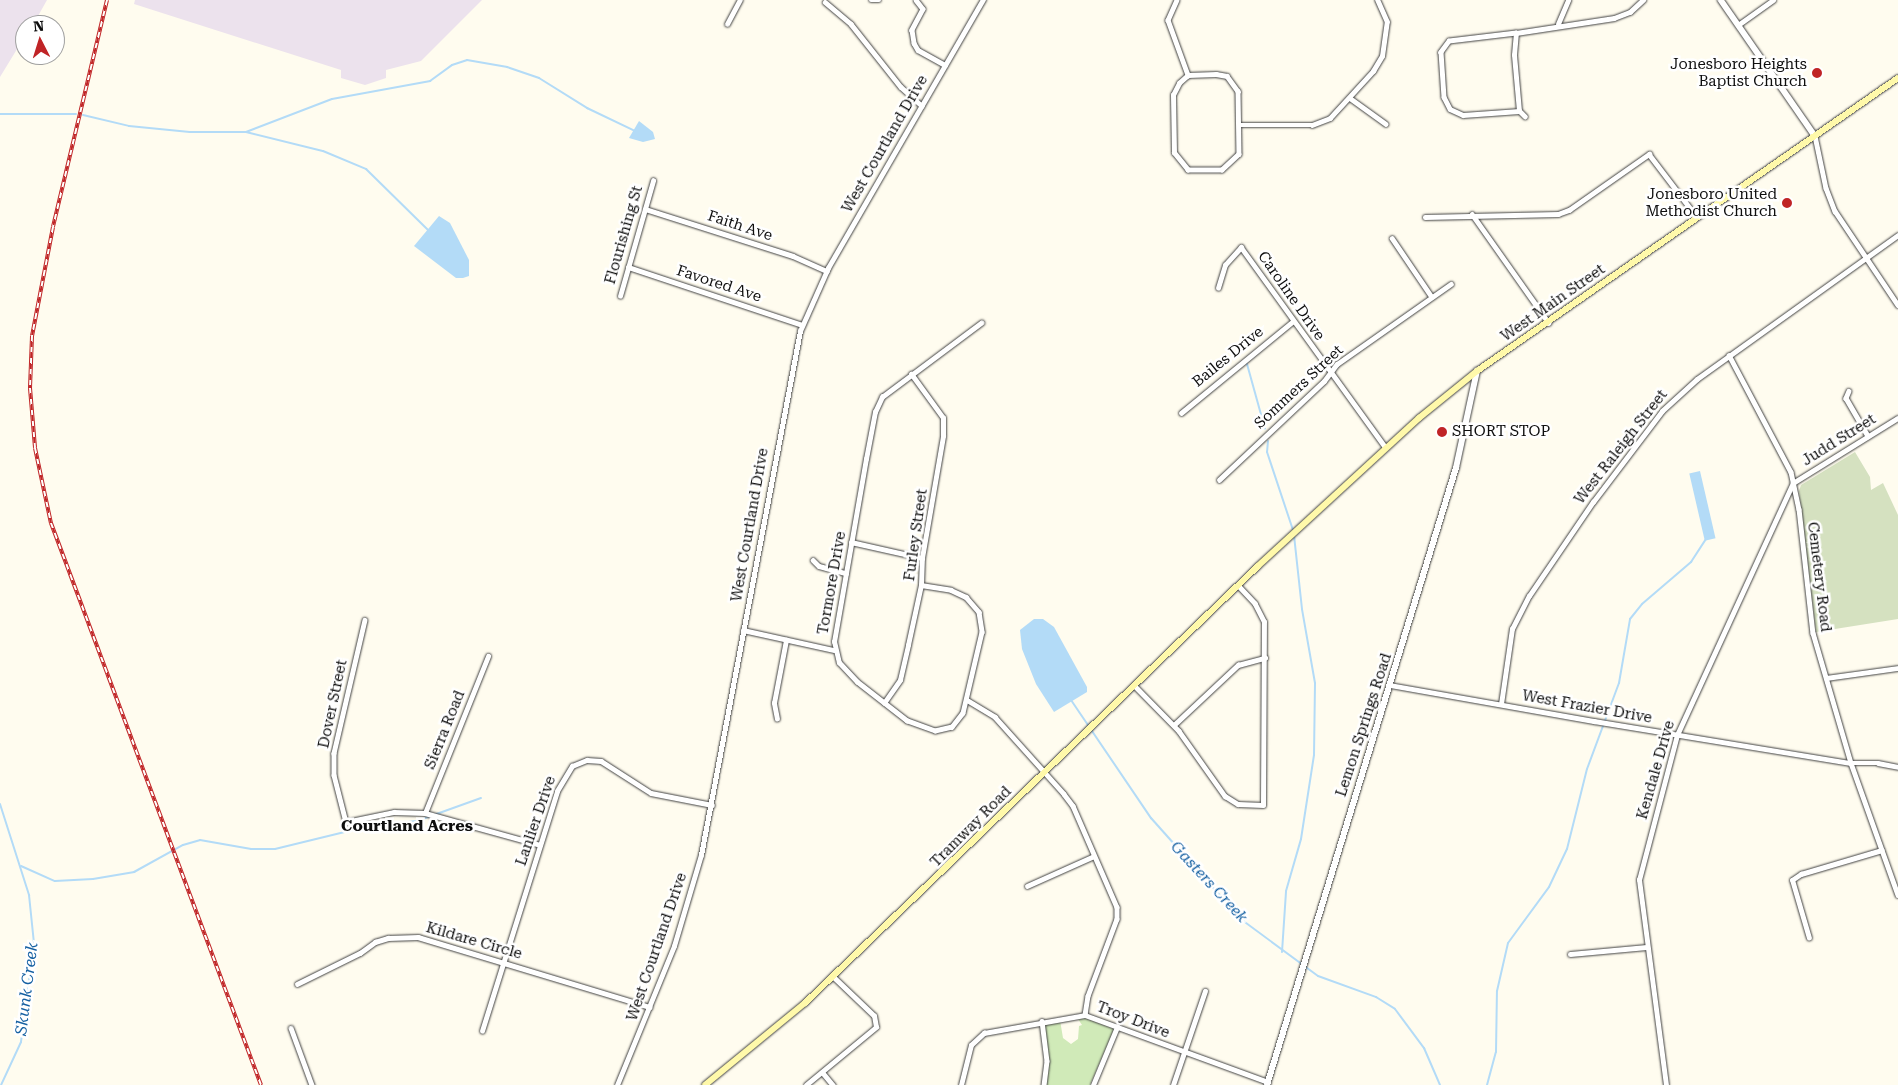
<!DOCTYPE html>
<style>
body{margin:0}
#map{position:relative;width:1898px;height:1085px;overflow:hidden;background:#fffcef;font-family:"Roboto Serif",serif}
div>[style]{position:absolute}
[style*='--x']{left:calc(var(--x)*1px);top:calc(var(--y)*1px);width:calc(var(--w)*1px);rotate:calc(var(--a)*1deg)}
.industrial>*{inset:0;background:#ece2ed}
.green>*{inset:0;background:#d0eab8}
.cemetery>*{inset:0;background:#d5e1c0}
.water>*{inset:0;background:#b3dbf7;transform-origin:0 0}
.stream>*{height:2px;margin:-1px;padding:0 1px;transform-origin:1px;border-radius:1px;background:#b3dbf7}
.roads{filter:drop-shadow(0 0 1px #414141) drop-shadow(0 0 1px #414141)}
.minor>*{height:4.5px;margin:-2.25px;padding:0 2.25px;transform-origin:2.25px;border-radius:2.25px;background:#fff}
.tertiary>*{height:5.5px;margin:-2.75px;padding:0 2.75px;transform-origin:2.75px;border-radius:2.75px;background:#fff}
.secondary>*{height:6px;margin:-3px;padding:0 3px;transform-origin:3px;border-radius:3px;background:#fff9aa}
.rail>*{height:4px;margin-top:-2px;transform-origin:0;background:repeating-linear-gradient(90deg,#fff 0 5.5px,#c02426 0 11px);box-sizing:border-box;border-block:1px solid #c02426}
.dots>*{width:14px;height:14px;translate:-50% -50%;box-sizing:border-box;border:2px solid #fff;border-radius:50%}
span{translate:-50% -50%;white-space:nowrap;text-align:center;line-height:1.15;-webkit-text-stroke:5px #fff;paint-order:stroke}
.poi-label{font-size:15px;color:#0e0e0e}
.right{translate:-100% -50%;text-align:right}
.left{translate:0 -50%;text-align:left}
.street-label{font-size:15px;color:#0e0e0e}
.neighbourhood-label{font-size:16px;color:#0e0e0e;font-weight:700}
.water-label{font-size:16px;color:#1560a2;font-style:italic}
.north{position:absolute;left:15px;top:15px;width:50px;height:50px;box-sizing:border-box;background:#fff;border:1px solid #9f9f9f;border-radius:50%;rotate:355deg;font-size:14px;font-weight:700;line-height:20px;text-align:center;color:#0e0e0e}
.north::after{content:'';display:block;margin:auto;width:18px;height:22px;background:#c02426;clip-path:polygon(50% 0,100% 100%,50% 72%,0 100%)}
</style>
<div id="map">
<div class="industrial">
<div style="clip-path:polygon(0 0,47px 0,33px 25px,25px 25px,25px 36px,0 77px)"></div>
<div style="clip-path:polygon(135px 0,482px 0,421px 61px,386px 70px,386px 78px,365px 85px,341px 78px,341px 70px,134px 4px)"></div>
</div>
<div class="green">
<div style="clip-path:polygon(1085px 1018px,1114px 1029px,1090px 1085px,1046px 1085px,1049px 1061px,1044px 1022px,1060px 1020px,1063px 1038px,1071px 1044px,1078px 1039px,1079px 1026px,1082px 1025px,1078px 1019px)"></div>
</div>
<div class="cemetery">
<div style="clip-path:polygon(1855px 452px,1870px 477px,1871px 490px,1883px 483px,1898px 515px,1898px 619px,1816px 632px,1799px 491px,1801px 485px)"></div>
</div>
<div class="water">
<div style="clip-path:polygon(639px 121px,653px 132px,655px 139px,643px 142px,629px 138px)"></div>
<div style="clip-path:polygon(439px 216px,450px 223px,469px 260px,469px 276px,463px 278px,456px 278px,414px 246px)"></div>
<div style="left:1700px;top:471px;width:69px;height:11px;rotate:77deg"></div>
<div style="clip-path:polygon(1034px 619px,1043px 619px,1054px 627px,1087px 687px,1087px 692px,1054px 712px,1036px 684px,1022px 649px,1020px 630px)"></div>
</div>
<div class="stream">
<div style="--x:0;--y:114;--w:76;--a:0"></div>
<div style="--x:83;--y:115;--w:47;--a:13.4"></div>
<div style="--x:129;--y:126;--w:61;--a:5.6"></div>
<div style="--x:190;--y:132;--w:56;--a:0"></div>
<div style="--x:246;--y:132;--w:79;--a:13.9"></div>
<div style="--x:323;--y:151;--w:47;--a:22.7"></div>
<div style="--x:366;--y:169;--w:87;--a:44.5"></div>
<div style="--x:246;--y:132;--w:92;--a:-21"></div>
<div style="--x:332;--y:99;--w:100;--a:-10.4"></div>
<div style="--x:430;--y:81;--w:27;--a:-36"></div>
<div style="--x:452;--y:65;--w:16;--a:-18"></div>
<div style="--x:467;--y:60;--w:41;--a:9.9"></div>
<div style="--x:507;--y:67;--w:34;--a:19"></div>
<div style="--x:539;--y:78;--w:57;--a:32"></div>
<div style="--x:587;--y:108;--w:53;--a:25.6"></div>
<div style="--x:1247;--y:364;--w:67;--a:74.5"></div>
<div style="--x:1268;--y:441;--w:11;--a:95"></div>
<div style="--x:1267;--y:452;--w:82;--a:71.6"></div>
<div style="--x:1071;--y:700;--w:143;--a:55.9"></div>
<div style="--x:1151;--y:818;--w:137;--a:48.3"></div>
<div style="--x:1242;--y:920;--w:94;--a:36.4"></div>
<div style="--x:1318;--y:976;--w:62;--a:19.9"></div>
<div style="--x:1376;--y:997;--w:22;--a:32"></div>
<div style="--x:1395;--y:1009;--w:49;--a:53.4"></div>
<div style="--x:1424;--y:1048;--w:40;--a:66.6"></div>
<div style="--x:0;--y:804;--w:96;--a:72.3"></div>
<div style="--x:29;--y:895;--w:48;--a:84.1"></div>
<div style="--x:34;--y:943;--w:100;--a:97.5"></div>
<div style="--x:21;--y:1042;--w:47;--a:114.9"></div>
<div style="--x:21;--y:866;--w:37;--a:24"></div>
<div style="--x:55;--y:881;--w:38;--a:-3"></div>
<div style="--x:93;--y:879;--w:42;--a:-9.7"></div>
<div style="--x:134;--y:872;--w:56;--a:-28.9"></div>
<div style="--x:183;--y:845;--w:18;--a:-16"></div>
<div style="--x:200;--y:840;--w:52;--a:10"></div>
<div style="--x:251;--y:849;--w:24;--a:0"></div>
<div style="--x:275;--y:849;--w:97;--a:-13.7"></div>
<div style="--x:369;--y:826;--w:48;--a:-5.9"></div>
<div style="--x:417;--y:821;--w:68;--a:-19.8"></div>
<div style="--x:1282;--y:952;--w:61;--a:-86.2"></div>
<div style="--x:1286;--y:891;--w:54;--a:-73.9"></div>
<div style="--x:1301;--y:839;--w:85;--a:-81.2"></div>
<div style="--x:1314;--y:755;--w:72;--a:-89.2"></div>
<div style="--x:1315;--y:683;--w:75;--a:-100"></div>
<div style="--x:1302;--y:609;--w:74;--a:-96.2"></div>
<div style="--x:1487;--y:1085;--w:34;--a:-75"></div>
<div style="--x:1496;--y:1052;--w:61;--a:-89.1"></div>
<div style="--x:1497;--y:991;--w:49;--a:-77.1"></div>
<div style="--x:1508;--y:943;--w:69;--a:-53.8"></div>
<div style="--x:1549;--y:887;--w:42;--a:-64.7"></div>
<div style="--x:1567;--y:849;--w:82;--a:-76"></div>
<div style="--x:1587;--y:769;--w:92;--a:-69.6"></div>
<div style="--x:1619;--y:683;--w:65;--a:-80.2"></div>
<div style="--x:1630;--y:619;--w:19;--a:-51"></div>
<div style="--x:1642;--y:604;--w:65;--a:-40.6"></div>
<div style="--x:1691;--y:562;--w:27;--a:-57"></div>
</div>
<div class="roads">
<div class="minor">
<div style="--x:871;--y:0;--w:8;--a:0"></div>
<div style="--x:916;--y:0;--w:11;--a:52"></div>
<div style="--x:923;--y:9;--w:24;--a:118"></div>
<div style="--x:912;--y:30;--w:13;--a:81"></div>
<div style="--x:914;--y:43;--w:8;--a:60"></div>
<div style="--x:918;--y:50;--w:31;--a:29"></div>
<div style="--x:1177;--y:0;--w:22;--a:114"></div>
<div style="--x:1168;--y:20;--w:59;--a:70"></div>
<div style="--x:825;--y:2;--w:34;--a:40"></div>
<div style="--x:851;--y:24;--w:80;--a:51.6"></div>
<div style="--x:901;--y:87;--w:28;--a:42"></div>
<div style="--x:727;--y:24;--w:27;--a:-62"></div>
<div style="--x:1558;--y:24;--w:26;--a:-67"></div>
<div style="--x:1738;--y:25;--w:43;--a:-35.5"></div>
<div style="--x:1516;--y:33;--w:67;--a:173.2"></div>
<div style="--x:1449;--y:41;--w:14;--a:126"></div>
<div style="--x:1441;--y:52;--w:45;--a:86.2"></div>
<div style="--x:1444;--y:97;--w:13;--a:63"></div>
<div style="--x:1450;--y:109;--w:14;--a:25"></div>
<div style="--x:1463;--y:115;--w:56;--a:-4.1"></div>
<div style="--x:1216;--y:74;--w:11;--a:10"></div>
<div style="--x:1227;--y:76;--w:19;--a:54"></div>
<div style="--x:1238;--y:91;--w:63;--a:89.1"></div>
<div style="--x:1239;--y:154;--w:23;--a:137"></div>
<div style="--x:1222;--y:170;--w:34;--a:180"></div>
<div style="--x:1188;--y:170;--w:22;--a:-129"></div>
<div style="--x:1174;--y:153;--w:58;--a:-91"></div>
<div style="--x:1173;--y:95;--w:13;--a:-63"></div>
<div style="--x:1179;--y:83;--w:12;--a:-42"></div>
<div style="--x:1188;--y:75;--w:28;--a:-2"></div>
<div style="--x:1350;--y:98;--w:44;--a:35.8"></div>
<div style="--x:1525;--y:117;--w:8;--a:-135"></div>
<div style="--x:1519;--y:111;--w:56;--a:-95.1"></div>
<div style="--x:1514;--y:55;--w:22;--a:-85"></div>
<div style="--x:1516;--y:33;--w:99;--a:-8.7"></div>
<div style="--x:1614;--y:18;--w:17;--a:-21"></div>
<div style="--x:1630;--y:12;--w:18;--a:-43"></div>
<div style="--x:1240;--y:125;--w:72;--a:0"></div>
<div style="--x:1312;--y:125;--w:19;--a:-21"></div>
<div style="--x:1330;--y:118;--w:64;--a:-47.5"></div>
<div style="--x:1373;--y:71;--w:17;--a:-59"></div>
<div style="--x:1382;--y:56;--w:34;--a:-82"></div>
<div style="--x:1387;--y:22;--w:24;--a:-114"></div>
<div style="--x:1815;--y:136;--w:53;--a:78.1"></div>
<div style="--x:1826;--y:188;--w:25;--a:69"></div>
<div style="--x:1835;--y:211;--w:113;--a:56.2"></div>
<div style="--x:645;--y:209;--w:155;--a:17.6"></div>
<div style="--x:793;--y:256;--w:37;--a:24"></div>
<div style="--x:1472;--y:214;--w:133;--a:54.8"></div>
<div style="--x:1425;--y:217;--w:133;--a:-1.3"></div>
<div style="--x:1558;--y:214;--w:12;--a:-20"></div>
<div style="--x:1569;--y:210;--w:98;--a:-35"></div>
<div style="--x:1649;--y:154;--w:79;--a:52.7"></div>
<div style="--x:1392;--y:238;--w:71;--a:55.9"></div>
<div style="--x:628;--y:267;--w:183;--a:18.4"></div>
<div style="--x:1218;--y:288;--w:24;--a:-73"></div>
<div style="--x:1225;--y:265;--w:24;--a:-48"></div>
<div style="--x:1241;--y:247;--w:246;--a:54.2"></div>
<div style="--x:620;--y:296;--w:120;--a:-74"></div>
<div style="--x:1729;--y:355;--w:132;--a:62.1"></div>
<div style="--x:1791;--y:472;--w:38;--a:78"></div>
<div style="--x:1799;--y:509;--w:125;--a:83.6"></div>
<div style="--x:1813;--y:633;--w:135;--a:73.7"></div>
<div style="--x:1851;--y:763;--w:140;--a:70.4"></div>
<div style="--x:1849;--y:391;--w:8;--a:113"></div>
<div style="--x:1846;--y:398;--w:44;--a:59.9"></div>
<div style="--x:1181;--y:413;--w:144;--a:-39.3"></div>
<div style="--x:1219;--y:480;--w:144;--a:-43.3"></div>
<div style="--x:1324;--y:381;--w:21;--a:-53"></div>
<div style="--x:1337;--y:364;--w:139;--a:-35.1"></div>
<div style="--x:851;--y:542;--w:73;--a:12.7"></div>
<div style="--x:813;--y:560;--w:8;--a:45"></div>
<div style="--x:819;--y:566;--w:28;--a:15"></div>
<div style="--x:921;--y:585;--w:30;--a:9"></div>
<div style="--x:951;--y:590;--w:17;--a:25"></div>
<div style="--x:966;--y:597;--w:20;--a:49"></div>
<div style="--x:979;--y:612;--w:20;--a:81"></div>
<div style="--x:982;--y:632;--w:83;--a:103.2"></div>
<div style="--x:963;--y:713;--w:18;--a:128"></div>
<div style="--x:952;--y:727;--w:17;--a:167"></div>
<div style="--x:935;--y:731;--w:30;--a:-160"></div>
<div style="--x:907;--y:721;--w:63;--a:-142"></div>
<div style="--x:857;--y:682;--w:26;--a:-133"></div>
<div style="--x:839;--y:663;--w:22;--a:-103"></div>
<div style="--x:834;--y:642;--w:186;--a:-80.1"></div>
<div style="--x:866;--y:459;--w:48;--a:-79.2"></div>
<div style="--x:875;--y:412;--w:17;--a:-65"></div>
<div style="--x:882;--y:397;--w:124;--a:-36.8"></div>
<div style="--x:365;--y:620;--w:137;--a:103.1"></div>
<div style="--x:334;--y:753;--w:22;--a:90"></div>
<div style="--x:334;--y:775;--w:49;--a:75.7"></div>
<div style="--x:346;--y:822;--w:49;--a:-11.8"></div>
<div style="--x:394;--y:812;--w:31;--a:2"></div>
<div style="--x:425;--y:813;--w:119;--a:15.5"></div>
<div style="--x:743;--y:630;--w:93;--a:12.4"></div>
<div style="--x:1826;--y:678;--w:73;--a:-7.9"></div>
<div style="--x:1390;--y:685;--w:207;--a:10"></div>
<div style="--x:1594;--y:721;--w:260;--a:9.3"></div>
<div style="--x:1851;--y:763;--w:27;--a:0"></div>
<div style="--x:1878;--y:763;--w:20;--a:11"></div>
<div style="--x:1135;--y:686;--w:63;--a:45.6"></div>
<div style="--x:1179;--y:731;--w:80;--a:54.7"></div>
<div style="--x:1225;--y:796;--w:15;--a:32"></div>
<div style="--x:1238;--y:804;--w:25;--a:2"></div>
<div style="--x:1263;--y:805;--w:183;--a:-89.7"></div>
<div style="--x:1264;--y:622;--w:20;--a:-117"></div>
<div style="--x:1255;--y:604;--w:25;--a:-133"></div>
<div style="--x:967;--y:700;--w:33;--a:31"></div>
<div style="--x:995;--y:717;--w:103;--a:48.1"></div>
<div style="--x:1064;--y:794;--w:15;--a:53"></div>
<div style="--x:1073;--y:806;--w:110;--a:66.5"></div>
<div style="--x:1117;--y:907;--w:12;--a:90"></div>
<div style="--x:1117;--y:919;--w:82;--a:110.6"></div>
<div style="--x:1088;--y:996;--w:19;--a:99"></div>
<div style="--x:884;--y:703;--w:28;--a:-55"></div>
<div style="--x:900;--y:680;--w:36;--a:-77"></div>
<div style="--x:908;--y:645;--w:61;--a:-77.8"></div>
<div style="--x:921;--y:585;--w:27;--a:-88"></div>
<div style="--x:922;--y:558;--w:124;--a:-80.2"></div>
<div style="--x:943;--y:436;--w:18;--a:-90"></div>
<div style="--x:943;--y:418;--w:54;--a:-126"></div>
<div style="--x:1501;--y:704;--w:76;--a:-81.7"></div>
<div style="--x:1512;--y:629;--w:37;--a:-63"></div>
<div style="--x:1529;--y:596;--w:114;--a:-55.8"></div>
<div style="--x:1593;--y:502;--w:114;--a:-52.8"></div>
<div style="--x:1662;--y:411;--w:47;--a:-42.4"></div>
<div style="--x:1697;--y:379;--w:247;--a:-35.6"></div>
<div style="--x:777;--y:719;--w:16;--a:-101"></div>
<div style="--x:774;--y:703;--w:64;--a:-79.2"></div>
<div style="--x:1174;--y:725;--w:88;--a:-43.2"></div>
<div style="--x:1238;--y:665;--w:28;--a:-15"></div>
<div style="--x:425;--y:813;--w:169;--a:-68.1"></div>
<div style="--x:1027;--y:886;--w:73;--a:-24.1"></div>
<div style="--x:1809;--y:938;--w:60;--a:-106.3"></div>
<div style="--x:1792;--y:880;--w:11;--a:-34"></div>
<div style="--x:1801;--y:874;--w:84;--a:-16.5"></div>
<div style="--x:1570;--y:954;--w:77;--a:-5.2"></div>
<div style="--x:297;--y:984;--w:70;--a:-26.2"></div>
<div style="--x:360;--y:953;--w:19;--a:-36"></div>
<div style="--x:375;--y:942;--w:14;--a:-17"></div>
<div style="--x:388;--y:938;--w:30;--a:-2"></div>
<div style="--x:418;--y:937;--w:242;--a:16.8"></div>
<div style="--x:1042;--y:1021;--w:40;--a:82.9"></div>
<div style="--x:1047;--y:1061;--w:24;--a:97"></div>
<div style="--x:291;--y:1028;--w:61;--a:69.8"></div>
<div style="--x:482;--y:1031;--w:251;--a:-72.6"></div>
<div style="--x:557;--y:791;--w:29;--a:-59"></div>
<div style="--x:572;--y:766;--w:16;--a:-22"></div>
<div style="--x:587;--y:760;--w:14;--a:4"></div>
<div style="--x:601;--y:761;--w:59;--a:32.6"></div>
<div style="--x:651;--y:793;--w:62;--a:11.1"></div>
<div style="--x:823;--y:1073;--w:16;--a:50"></div>
<div style="--x:617;--y:1085;--w:150;--a:-67.7"></div>
<div style="--x:674;--y:946;--w:95;--a:-73.5"></div>
<div style="--x:701;--y:855;--w:533;--a:-79.3"></div>
<div style="--x:800;--y:331;--w:69;--a:-66"></div>
<div style="--x:828;--y:268;--w:310;--a:-60"></div>
<div style="--x:806;--y:1085;--w:91;--a:-39.6"></div>
<div style="--x:876;--y:1027;--w:11;--a:-100"></div>
<div style="--x:874;--y:1016;--w:57;--a:-136.4"></div>
<div style="--x:961;--y:1085;--w:41;--a:-76"></div>
<div style="--x:971;--y:1045;--w:18;--a:-43"></div>
<div style="--x:984;--y:1033;--w:103;--a:-10.1"></div>
<div style="--x:1085;--y:1015;--w:195;--a:20.1"></div>
<div style="--x:1093;--y:1085;--w:63;--a:-67.5"></div>
<div style="--x:1173;--y:1085;--w:99;--a:-71.2"></div>
<div style="--x:1666;--y:1085;--w:207;--a:-97.5"></div>
<div style="--x:1639;--y:880;--w:150;--a:-75.3"></div>
<div style="--x:1677;--y:735;--w:277;--a:-65.3"></div>
<div style="--x:1793;--y:483;--w:123;--a:-31.8"></div>
</div>
<div class="tertiary">
<div style="--x:1721;--y:0;--w:165;--a:55.3"></div>
<div style="--x:1267;--y:1085;--w:645;--a:-72.97"></div>
<div style="--x:1456;--y:468;--w:99;--a:-77.8"></div>
</div>
<div class="secondary">
<div style="--x:705;--y:1085;--w:129;--a:-39.4"></div>
<div style="--x:805;--y:1003;--w:629;--a:-43.97"></div>
<div style="--x:1258;--y:566;--w:219;--a:-42.6"></div>
<div style="--x:1419;--y:418;--w:75;--a:-39"></div>
<div style="--x:1477;--y:371;--w:513;--a:-34.84"></div>
</div>
</div>
<div class="rail">
<div style="--x:107;--y:0;--w:233;--a:103.4"></div>
<div style="--x:53;--y:227;--w:111;--a:100.9"></div>
<div style="--x:32;--y:336;--w:52;--a:92.2"></div>
<div style="--x:30;--y:388;--w:60;--a:85.2"></div>
<div style="--x:35;--y:448;--w:77;--a:78"></div>
<div style="--x:51;--y:523;--w:600;--a:69.51"></div>
</div>
<div class="dots">
<div style="left:1817px;top:73px;background:#c02426"></div>
<div style="left:1787px;top:203px;background:#c02426"></div>
<div style="left:1442px;top:432px;background:#c02426"></div>
</div>
<div class="poi-label">
<span class="right" style="left:1807px;top:73px">Jonesboro Heights<br>Baptist Church</span>
<span class="right" style="left:1777px;top:203px">Jonesboro United<br>Methodist Church</span>
<span class="left" style="left:1452px;top:432px">SHORT STOP</span>
</div>
<div class="street-label">
<span style="left:885px;top:144px;rotate:-60deg">West Courtland Drive</span>
<span style="left:740px;top:226px;rotate:18deg">Faith Ave</span>
<span style="left:624px;top:235px;rotate:-74deg">Flourishing St</span>
<span style="left:719px;top:284px;rotate:18deg">Favored Ave</span>
<span style="left:1291px;top:296px;rotate:55deg">Caroline Drive</span>
<span style="left:1553px;top:303px;rotate:-35deg">West Main Street</span>
<span style="left:1228px;top:357px;rotate:-39deg">Bailes Drive</span>
<span style="left:1299px;top:387px;rotate:-43deg">Sommers Street</span>
<span style="left:1839px;top:440px;rotate:-32deg">Judd Street</span>
<span style="left:1621px;top:447px;rotate:-52deg">West Raleigh Street</span>
<span style="left:750px;top:525px;rotate:-80deg">West Courtland Drive</span>
<span style="left:916px;top:535px;rotate:-82deg">Furley Street</span>
<span style="left:1819px;top:577px;rotate:83deg">Cemetery Road</span>
<span style="left:832px;top:583px;rotate:-80deg">Tormore Drive</span>
<span style="left:333px;top:704px;rotate:-78deg">Dover Street</span>
<span style="left:1587px;top:707px;rotate:10deg">West Frazier Drive</span>
<span style="left:1364px;top:725px;rotate:-72deg">Lemon Springs Road</span>
<span style="left:445px;top:730px;rotate:-68deg">Sierra Road</span>
<span style="left:1656px;top:770px;rotate:-74deg">Kendale Drive</span>
<span style="left:536px;top:821px;rotate:-71deg">Lanlier Drive</span>
<span style="left:971px;top:827px;rotate:-45deg">Tramway Road</span>
<span style="left:474px;top:941px;rotate:16deg">Kildare Circle</span>
<span style="left:657px;top:947px;rotate:-71deg">West Courtland Drive</span>
<span style="left:1133px;top:1020px;rotate:21deg">Troy Drive</span>
</div>
<div class="neighbourhood-label">
<span style="left:407px;top:826px">Courtland Acres</span>
</div>
<div class="water-label">
<span style="left:1209px;top:882px;rotate:47deg">Gasters Creek</span>
<span style="left:27px;top:989px;rotate:-83deg">Skunk Creek</span>
</div>
<div class="north">N</div>
</div>
